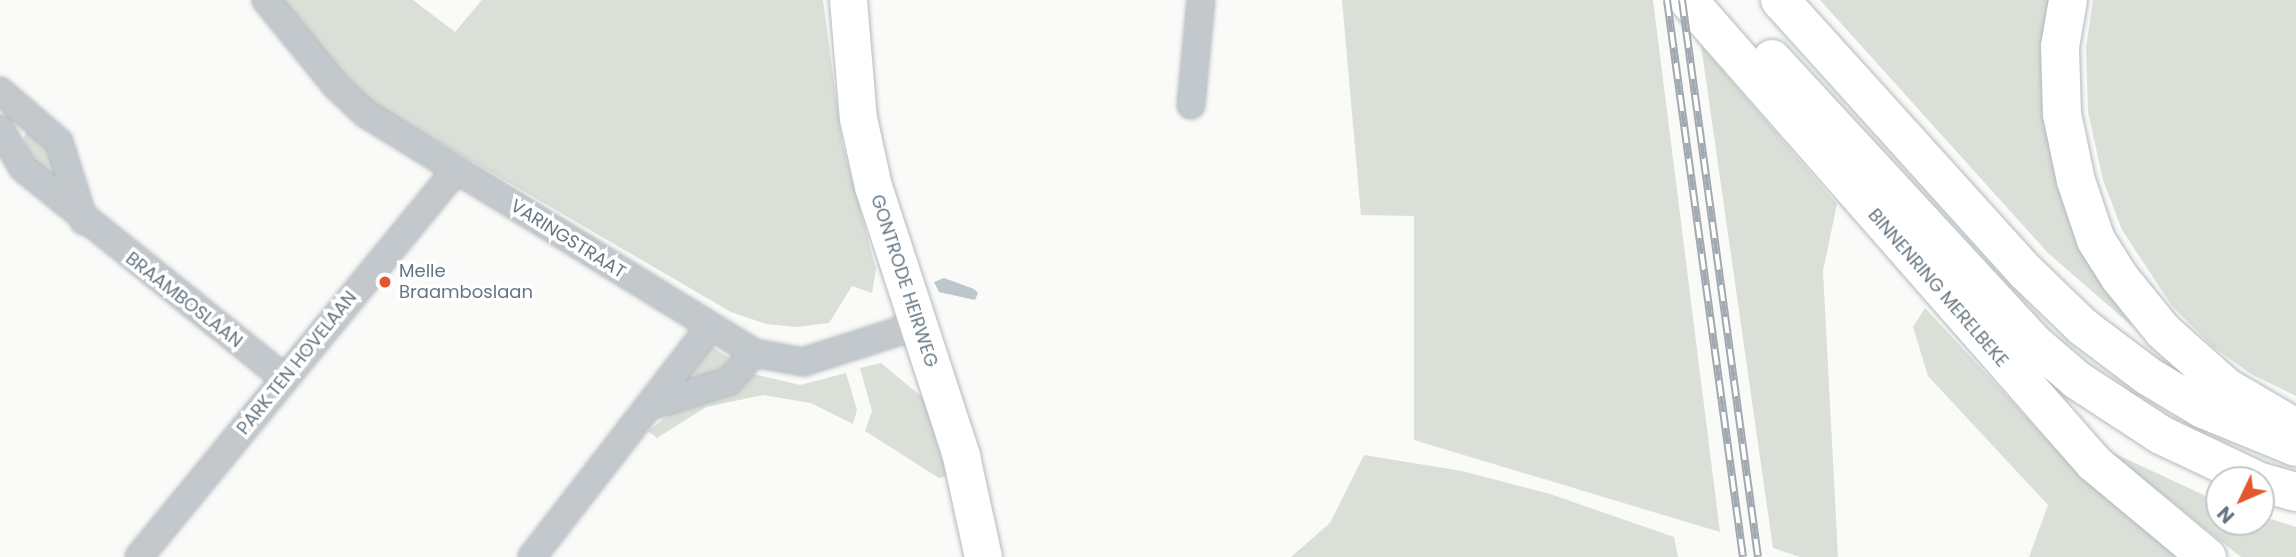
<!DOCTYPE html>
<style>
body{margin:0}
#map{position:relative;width:2296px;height:557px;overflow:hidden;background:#fafaf8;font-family:Poppins,sans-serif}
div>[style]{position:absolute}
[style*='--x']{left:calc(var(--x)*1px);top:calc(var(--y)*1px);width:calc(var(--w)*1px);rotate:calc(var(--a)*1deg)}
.green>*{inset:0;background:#dadfd7}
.water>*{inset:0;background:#bbc7cb}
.roads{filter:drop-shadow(0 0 2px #b3babf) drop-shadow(0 0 2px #b3babf)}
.street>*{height:26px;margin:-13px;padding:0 13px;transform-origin:13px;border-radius:13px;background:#c3c8cc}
.secondary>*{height:37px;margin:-18.5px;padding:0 18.5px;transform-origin:18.5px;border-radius:18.5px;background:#fff}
.highway>*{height:38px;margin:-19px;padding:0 19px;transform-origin:19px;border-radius:19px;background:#fff}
.rail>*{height:8px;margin-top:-4px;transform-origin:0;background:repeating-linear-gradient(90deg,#fff 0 16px,#a2aab0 0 32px);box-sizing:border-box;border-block:2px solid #a2aab0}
.dots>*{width:19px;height:19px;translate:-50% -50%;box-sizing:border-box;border:4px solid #fff;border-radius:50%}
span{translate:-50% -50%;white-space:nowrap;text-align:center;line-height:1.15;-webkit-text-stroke:7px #fff;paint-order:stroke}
.street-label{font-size:18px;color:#657683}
.poi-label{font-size:18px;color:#657683}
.left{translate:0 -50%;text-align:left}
.north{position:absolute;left:2205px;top:466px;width:70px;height:70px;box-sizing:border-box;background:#fff;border:2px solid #c1c8cd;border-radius:50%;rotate:226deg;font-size:19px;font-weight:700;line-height:28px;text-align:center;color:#657683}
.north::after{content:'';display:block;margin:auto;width:24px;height:32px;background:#e4572e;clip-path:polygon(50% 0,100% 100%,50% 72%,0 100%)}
</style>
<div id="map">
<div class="green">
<div style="clip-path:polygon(281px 0,413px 0,455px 32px,482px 0,823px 0,842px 142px,876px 269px,872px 293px,852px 286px,829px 323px,796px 327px,766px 324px,731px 312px,377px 106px,345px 78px)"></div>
<div style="clip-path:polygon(1342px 0,1653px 0,1720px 532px,1414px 440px,1414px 216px,1361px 215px)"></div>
<div style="clip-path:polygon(1820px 0,2055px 0,2115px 291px,2133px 327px,2047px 252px)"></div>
<div style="clip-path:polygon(2093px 0,2296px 0,2296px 396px,2251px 374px,2212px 346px,2172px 306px,2122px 230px,2103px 180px,2088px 112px,2086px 48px)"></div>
<div style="clip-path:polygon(1701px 45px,1837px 204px,1823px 271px,1838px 557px,1800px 557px,1773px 548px)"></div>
<div style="clip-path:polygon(28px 130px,49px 145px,59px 172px,56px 180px,33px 164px,23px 138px)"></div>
<div style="clip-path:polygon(1925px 308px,2082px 477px,2177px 557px,2029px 557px,2048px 505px,1928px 376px,1913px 327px)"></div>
<div style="clip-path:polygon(709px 345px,733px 360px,730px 367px,672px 389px)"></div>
<div style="clip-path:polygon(881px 363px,923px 398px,947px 476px,939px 478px,865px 431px,872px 411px,860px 368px)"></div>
<div style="clip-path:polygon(846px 373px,857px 410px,853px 424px,811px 403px,763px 395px,706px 407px,657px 438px,648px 431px,678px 408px,754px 374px,800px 385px)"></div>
<div style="clip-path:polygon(2107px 450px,2219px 502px,2219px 522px,2261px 522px,2261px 516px,2296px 527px,2296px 557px,2241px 557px)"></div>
<div style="clip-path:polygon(1364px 455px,1462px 471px,1550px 494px,1674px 537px,1678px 557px,1291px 557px,1330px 523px)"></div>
</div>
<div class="water">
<div style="clip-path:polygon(944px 278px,974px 289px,978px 293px,975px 300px,939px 292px,934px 282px)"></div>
</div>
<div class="roads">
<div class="street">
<div style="--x:266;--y:0;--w:112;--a:50.8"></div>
<div style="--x:337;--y:87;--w:40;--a:43"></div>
<div style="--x:366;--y:114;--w:456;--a:31.6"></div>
<div style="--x:754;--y:353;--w:50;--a:10.4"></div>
<div style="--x:803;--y:362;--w:99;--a:-17.7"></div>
<div style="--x:897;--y:332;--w:21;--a:-31"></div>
<div style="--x:0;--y:91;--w:78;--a:40.8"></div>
<div style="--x:59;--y:142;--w:83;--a:72.4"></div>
<div style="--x:1191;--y:105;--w:105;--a:-84.6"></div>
<div style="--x:0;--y:129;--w:45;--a:59.5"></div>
<div style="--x:23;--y:168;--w:336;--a:38.8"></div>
<div style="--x:654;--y:405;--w:79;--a:-17.7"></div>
<div style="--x:729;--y:381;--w:38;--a:-48"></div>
<div style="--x:139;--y:557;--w:500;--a:-50.68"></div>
<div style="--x:532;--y:557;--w:291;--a:-52.3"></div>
</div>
<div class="secondary">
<div style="--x:848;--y:0;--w:118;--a:85.2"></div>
<div style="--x:858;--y:118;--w:70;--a:77.6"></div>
<div style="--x:873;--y:186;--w:284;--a:71.9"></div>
<div style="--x:961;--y:456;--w:103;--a:77.7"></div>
</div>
<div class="highway">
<div style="--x:1688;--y:0;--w:616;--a:48.75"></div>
<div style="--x:2094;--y:463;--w:147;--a:39.8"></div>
<div style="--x:1780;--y:0;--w:367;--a:47.9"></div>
<div style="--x:2026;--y:272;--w:79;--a:44"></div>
<div style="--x:2083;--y:327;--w:81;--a:37"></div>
<div style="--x:2148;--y:376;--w:64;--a:31"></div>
<div style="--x:2203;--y:409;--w:100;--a:22.2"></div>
<div style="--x:2068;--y:0;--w:48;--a:99.7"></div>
<div style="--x:2060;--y:47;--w:67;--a:88.3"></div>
<div style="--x:2062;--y:114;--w:68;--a:78.2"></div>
<div style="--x:2076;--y:181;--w:62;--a:71.3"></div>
<div style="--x:2096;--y:240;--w:45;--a:57.7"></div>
<div style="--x:2120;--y:278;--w:68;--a:50.9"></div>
<div style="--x:2163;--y:331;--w:84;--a:41.6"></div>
<div style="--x:2226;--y:387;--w:73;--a:30.4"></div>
<div style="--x:1772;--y:59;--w:388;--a:47.3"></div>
<div style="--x:2035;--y:344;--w:55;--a:40.6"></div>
<div style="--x:2077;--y:380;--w:100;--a:33.2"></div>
<div style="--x:2161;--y:435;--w:105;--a:25.3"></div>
<div style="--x:2261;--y:482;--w:36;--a:16"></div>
</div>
</div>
<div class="rail">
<div style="--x:1667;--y:0;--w:562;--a:82.23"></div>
<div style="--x:1682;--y:0;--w:562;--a:82.23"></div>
</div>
<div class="dots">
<div style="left:385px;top:282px;background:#e4572e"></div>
</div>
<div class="street-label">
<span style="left:568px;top:239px;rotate:32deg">VARINGSTRAAT</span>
<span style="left:904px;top:281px;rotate:72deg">GONTRODE HEIRWEG</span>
<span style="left:1938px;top:288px;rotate:49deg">BINNENRING MERELBEKE</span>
<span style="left:184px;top:300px;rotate:38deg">BRAAMBOSLAAN</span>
<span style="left:297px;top:363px;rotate:-51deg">PARK TEN HOVELAAN</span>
</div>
<div class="poi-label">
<span class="left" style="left:399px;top:282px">Melle<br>Braamboslaan</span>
</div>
<div class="north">N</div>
</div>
